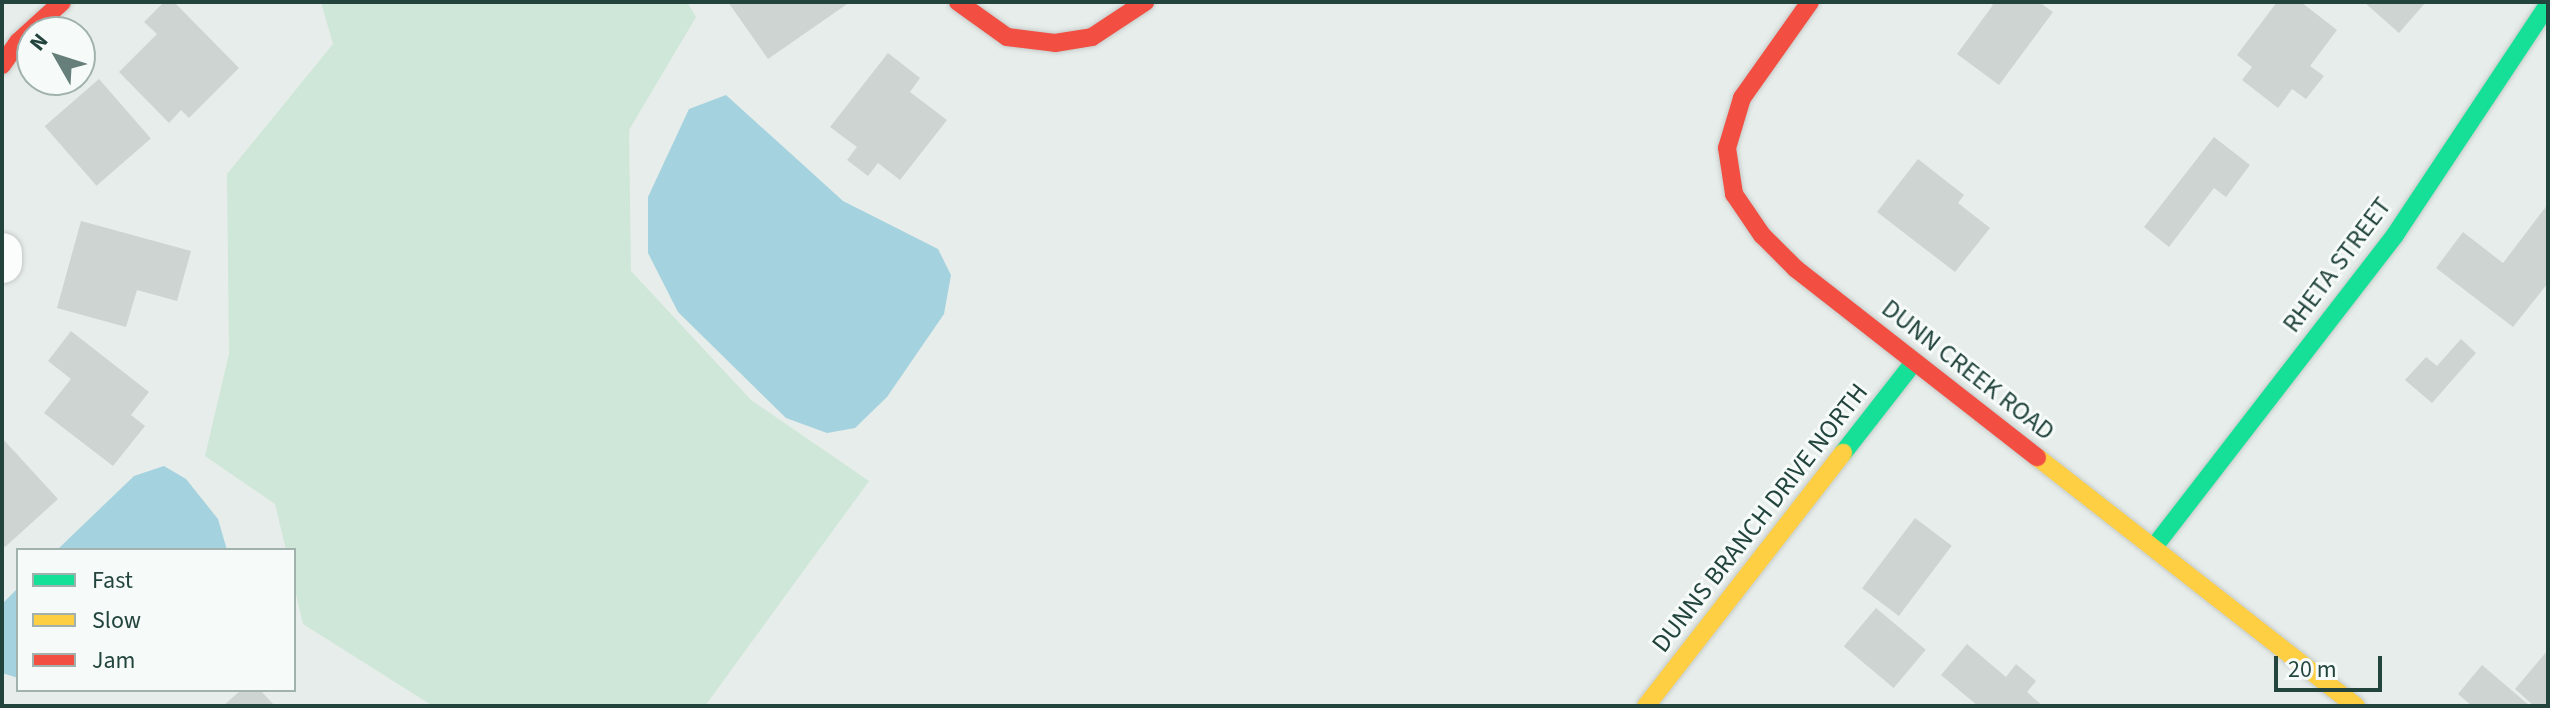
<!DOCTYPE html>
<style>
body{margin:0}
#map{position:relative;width:2550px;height:708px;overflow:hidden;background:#e7edea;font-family:"Source Sans 3",sans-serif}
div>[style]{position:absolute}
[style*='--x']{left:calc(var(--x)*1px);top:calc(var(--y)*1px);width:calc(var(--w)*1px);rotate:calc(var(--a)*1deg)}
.green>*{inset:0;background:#cfe7d8}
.water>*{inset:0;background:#a4d2de}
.building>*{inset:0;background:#ced4d2;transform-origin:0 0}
.roads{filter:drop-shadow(0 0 2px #c4cac8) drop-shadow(0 0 2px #c4cac8)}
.street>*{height:40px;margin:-20px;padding:0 20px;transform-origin:20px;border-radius:20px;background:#fbfcfc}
.fast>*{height:18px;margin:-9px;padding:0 9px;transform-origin:9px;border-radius:9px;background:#16e098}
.slow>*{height:18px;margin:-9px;padding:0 9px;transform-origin:9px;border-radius:9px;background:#ffcf43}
.jam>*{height:18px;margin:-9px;padding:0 9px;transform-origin:9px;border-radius:9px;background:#f24e42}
span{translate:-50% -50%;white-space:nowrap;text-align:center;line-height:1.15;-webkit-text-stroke:6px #f6fbf9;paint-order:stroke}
.street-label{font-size:26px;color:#22443d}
.frame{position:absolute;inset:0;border:4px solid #22443d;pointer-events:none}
.legend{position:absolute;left:16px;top:548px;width:280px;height:144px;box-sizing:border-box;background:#f6fbf9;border:2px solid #a1b2ae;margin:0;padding:10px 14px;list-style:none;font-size:24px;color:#22443d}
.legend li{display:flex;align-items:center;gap:16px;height:40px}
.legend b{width:40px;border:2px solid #a1b2ae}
.north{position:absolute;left:16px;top:16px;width:80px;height:80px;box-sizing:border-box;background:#f6fbf9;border:2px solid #a1b2ae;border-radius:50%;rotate:309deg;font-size:22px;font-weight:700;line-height:32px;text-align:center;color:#22443d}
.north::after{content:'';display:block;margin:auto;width:28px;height:36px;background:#677f7a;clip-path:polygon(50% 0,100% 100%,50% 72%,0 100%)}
.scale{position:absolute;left:2274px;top:656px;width:108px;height:36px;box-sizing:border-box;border:4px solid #22443d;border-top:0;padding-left:10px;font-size:24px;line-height:28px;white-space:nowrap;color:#22443d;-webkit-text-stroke:6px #f6fbf9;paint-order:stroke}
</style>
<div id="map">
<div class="green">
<div style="clip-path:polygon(321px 2px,687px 2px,696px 17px,629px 130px,631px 271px,751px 400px,869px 481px,705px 706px,433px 706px,303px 624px,294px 586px,294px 550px,286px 550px,275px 504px,205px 456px,229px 354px,227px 174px,333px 44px)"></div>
</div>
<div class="water">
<div style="clip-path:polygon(726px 95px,843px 201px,938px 249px,951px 275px,944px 314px,887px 397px,855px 428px,827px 433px,786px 418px,678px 312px,648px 253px,648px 197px,689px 109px)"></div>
<div style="clip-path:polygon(164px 466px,186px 479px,218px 519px,227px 550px,57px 550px,134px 476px)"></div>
<div style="clip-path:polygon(18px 588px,18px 678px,2px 673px,2px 604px)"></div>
</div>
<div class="building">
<div style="clip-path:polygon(164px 2px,174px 2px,239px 68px,189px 118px,181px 110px,169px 123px,119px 72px,157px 34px,144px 22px)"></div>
<div style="clip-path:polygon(728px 2px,850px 2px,768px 59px)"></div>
<div style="clip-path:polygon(1988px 2px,2039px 2px,2053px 12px,1999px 85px,1957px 54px,1993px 5px)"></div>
<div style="clip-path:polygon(2277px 2px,2301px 2px,2337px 30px,2310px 66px,2324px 76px,2306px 99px,2292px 89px,2278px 108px,2242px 80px,2252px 67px,2237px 55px)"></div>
<div style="clip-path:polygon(2364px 2px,2426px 2px,2399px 33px)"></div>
<div style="clip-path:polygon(888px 53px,920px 78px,910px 92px,947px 120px,900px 180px,878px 163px,868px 176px,847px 160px,857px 147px,830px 127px)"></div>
<div style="left:99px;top:79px;width:79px;height:72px;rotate:49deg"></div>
<div style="clip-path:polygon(2214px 137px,2250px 165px,2226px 197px,2214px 188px,2169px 247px,2144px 227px)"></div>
<div style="clip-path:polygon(1918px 159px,1964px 195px,1958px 203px,1990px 228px,1955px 272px,1877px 212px)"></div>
<div style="clip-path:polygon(2548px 204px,2548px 283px,2513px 327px,2436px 268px,2463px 232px,2503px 263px)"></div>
<div style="clip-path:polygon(81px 221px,191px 251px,177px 301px,137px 290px,126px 327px,57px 308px)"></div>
<div style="clip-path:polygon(71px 331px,149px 392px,131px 415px,145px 426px,113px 466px,44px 413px,71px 379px,48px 361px)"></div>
<div style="clip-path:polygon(2461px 339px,2476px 353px,2432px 403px,2405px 380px,2426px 357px,2437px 366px)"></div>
<div style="clip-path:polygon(2px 438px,58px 499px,5px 547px,2px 543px)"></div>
<div style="left:1915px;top:518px;width:46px;height:88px;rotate:37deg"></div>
<div style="left:1876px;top:608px;width:65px;height:50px;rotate:40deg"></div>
<div style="clip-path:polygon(1967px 644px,2006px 677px,2016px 664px,2036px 681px,2027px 692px,2043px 706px,1978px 706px,1941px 675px)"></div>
<div style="clip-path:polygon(2548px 650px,2548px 706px,2534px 706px,2515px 689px)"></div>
<div style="clip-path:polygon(2482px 665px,2530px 706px,2472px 706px,2458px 694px)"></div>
<div style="clip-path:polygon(241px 690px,260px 690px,275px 706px,223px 706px)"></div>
</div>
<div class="roads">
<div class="street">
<div style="--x:2;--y:253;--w:10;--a:90"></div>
</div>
<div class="fast">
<div style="--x:1843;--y:453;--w:115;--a:-52"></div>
<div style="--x:2154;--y:547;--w:394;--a:-52.3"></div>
<div style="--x:2395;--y:235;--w:276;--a:-56.4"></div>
</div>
<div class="slow">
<div style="--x:2037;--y:457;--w:405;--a:38"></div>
<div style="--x:1646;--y:706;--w:321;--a:-52.1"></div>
</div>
<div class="jam">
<div style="--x:958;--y:2;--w:60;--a:35.5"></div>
<div style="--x:1007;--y:37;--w:48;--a:7.1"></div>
<div style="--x:1055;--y:43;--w:37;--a:-9"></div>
<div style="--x:1092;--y:37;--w:64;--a:-33.4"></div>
<div style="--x:1810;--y:2;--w:118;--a:125.3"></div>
<div style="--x:1742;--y:98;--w:52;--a:106.7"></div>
<div style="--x:1727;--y:148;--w:47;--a:81.3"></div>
<div style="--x:1734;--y:194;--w:50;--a:55.7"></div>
<div style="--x:1762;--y:235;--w:48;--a:45"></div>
<div style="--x:1796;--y:269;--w:306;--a:38"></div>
<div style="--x:2;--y:65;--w:29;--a:-55"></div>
<div style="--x:19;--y:41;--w:58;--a:-42.2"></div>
</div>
</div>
<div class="street-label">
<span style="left:2337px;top:265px;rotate:-53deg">RHETA STREET</span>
<span style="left:1968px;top:370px;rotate:38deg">DUNN CREEK ROAD</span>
<span style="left:1760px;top:518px;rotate:-52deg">DUNNS BRANCH DRIVE NORTH</span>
</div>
<div class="frame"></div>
<ul class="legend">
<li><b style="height:10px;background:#16e098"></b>Fast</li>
<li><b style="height:10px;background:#ffcf43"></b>Slow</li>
<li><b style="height:10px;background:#f24e42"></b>Jam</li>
</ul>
<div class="north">N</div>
<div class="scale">20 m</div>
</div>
